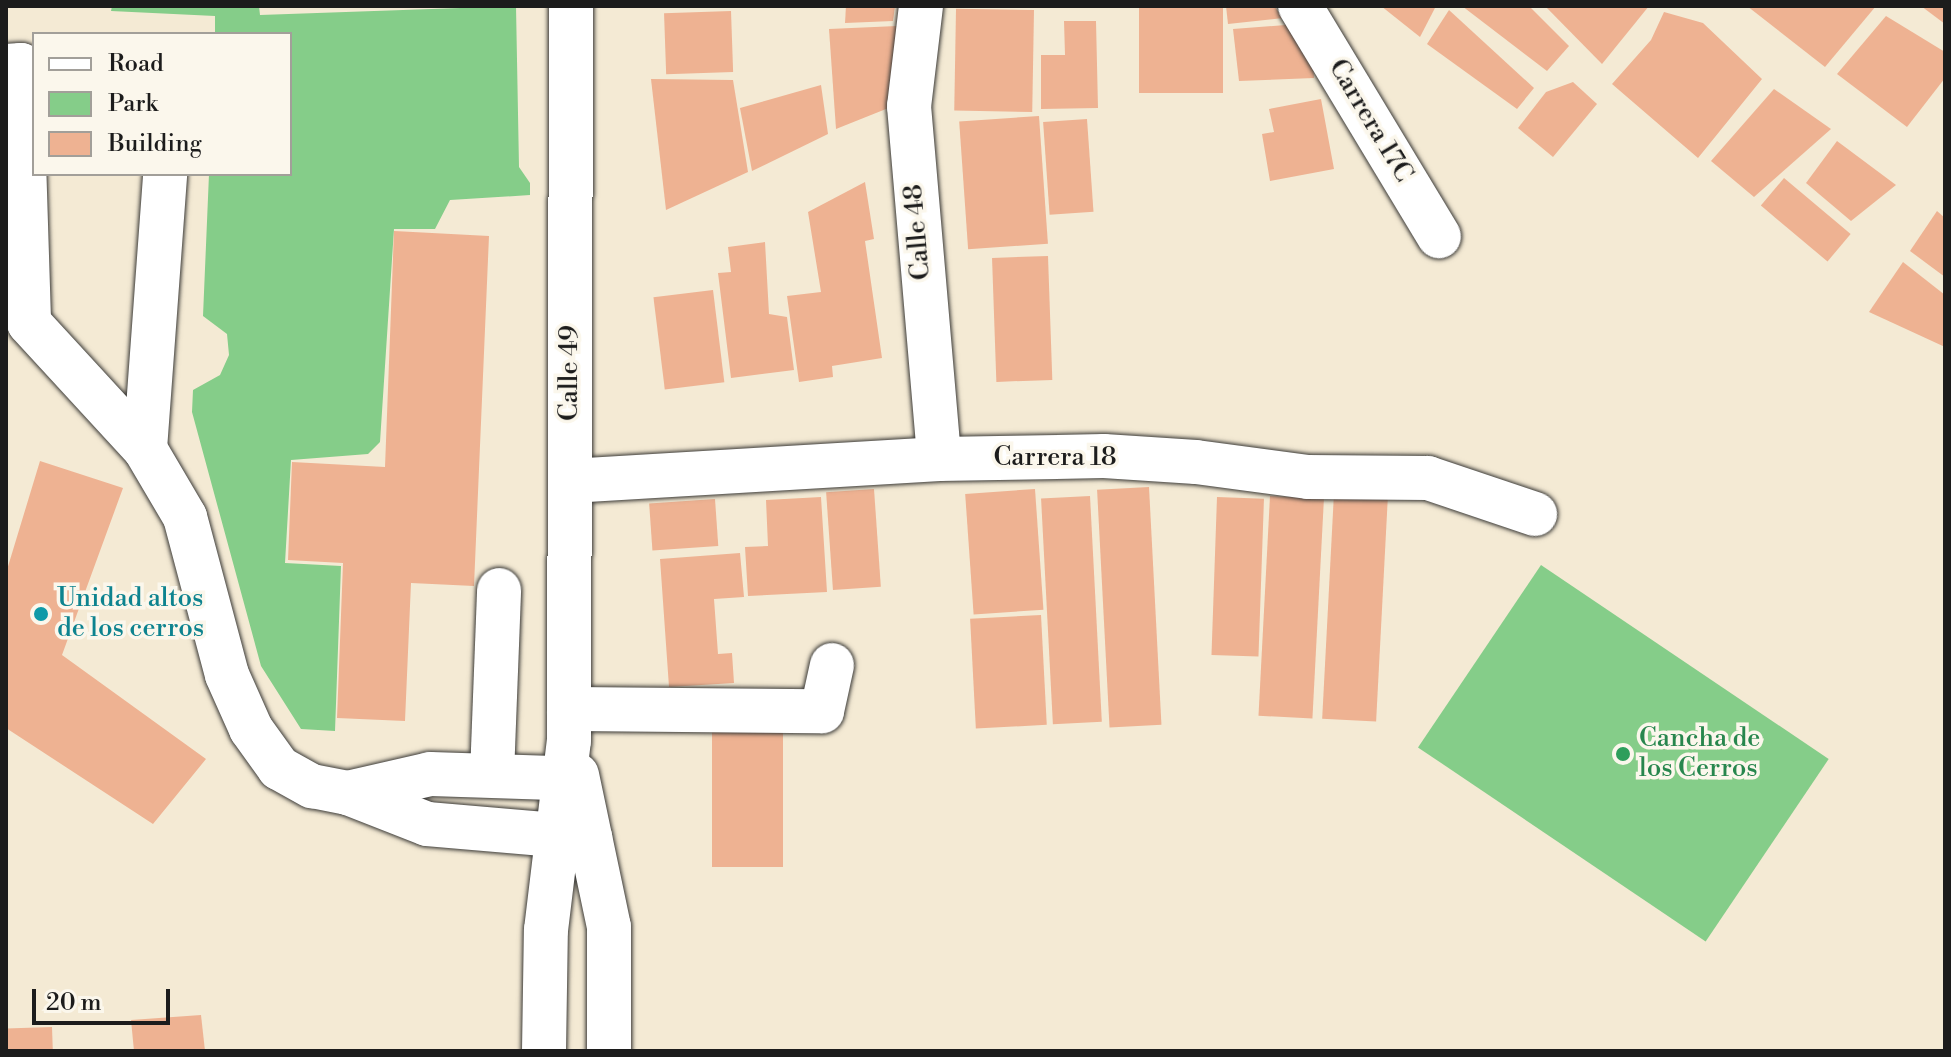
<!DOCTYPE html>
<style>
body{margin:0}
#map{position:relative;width:1951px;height:1057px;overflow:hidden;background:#f4ead4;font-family:"Libre Bodoni",serif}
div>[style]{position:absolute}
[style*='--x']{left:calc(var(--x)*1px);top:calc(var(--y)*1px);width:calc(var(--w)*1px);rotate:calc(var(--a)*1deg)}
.green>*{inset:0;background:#85cd89;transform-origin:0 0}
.building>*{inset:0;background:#eeb292;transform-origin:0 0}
.roads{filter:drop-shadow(0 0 2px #3c3b38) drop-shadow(0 0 2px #3c3b38)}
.minor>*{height:44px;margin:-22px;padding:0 22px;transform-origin:22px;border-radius:22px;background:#fff}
.major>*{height:44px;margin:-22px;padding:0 22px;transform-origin:22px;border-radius:22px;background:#fff}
.dots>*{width:22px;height:22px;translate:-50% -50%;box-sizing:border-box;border:4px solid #fbf7ec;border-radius:50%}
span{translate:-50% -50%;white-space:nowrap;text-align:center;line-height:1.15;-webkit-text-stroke:7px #fbf7ec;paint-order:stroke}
.street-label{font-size:26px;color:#1c1c1c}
.culture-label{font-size:26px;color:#0d838f}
.left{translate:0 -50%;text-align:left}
.leisure-label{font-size:26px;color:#27864d}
.frame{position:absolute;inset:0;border:8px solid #1c1c1c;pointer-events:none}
.legend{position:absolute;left:32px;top:32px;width:260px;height:144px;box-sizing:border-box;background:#fbf7ec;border:2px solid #a29f99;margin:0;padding:10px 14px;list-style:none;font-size:24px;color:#1c1c1c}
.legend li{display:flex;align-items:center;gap:16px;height:40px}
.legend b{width:40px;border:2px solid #a29f99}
.scale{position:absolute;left:32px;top:989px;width:138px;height:36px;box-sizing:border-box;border:4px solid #1c1c1c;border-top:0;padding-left:10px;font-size:24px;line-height:28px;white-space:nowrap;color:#1c1c1c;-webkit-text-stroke:6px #fbf7ec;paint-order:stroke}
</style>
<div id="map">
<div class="green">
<div style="clip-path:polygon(112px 6px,259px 6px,260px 15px,516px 6px,519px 167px,530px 183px,530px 195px,450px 200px,435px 229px,394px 229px,380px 442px,368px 454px,291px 460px,285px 563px,341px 566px,335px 731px,301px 729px,261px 666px,192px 412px,193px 390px,220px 375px,229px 355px,227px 334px,203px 316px,209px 174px,290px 174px,290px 34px,215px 34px,215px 16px,111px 11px)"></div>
<div style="left:1541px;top:565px;width:347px;height:220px;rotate:34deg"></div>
</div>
<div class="building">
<div style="clip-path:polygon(846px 6px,895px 6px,893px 21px,845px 23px)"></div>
<div style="left:1139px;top:6px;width:84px;height:87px"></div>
<div style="clip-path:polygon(1226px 6px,1274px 6px,1283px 18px,1228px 24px)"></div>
<div style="clip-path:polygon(1381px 6px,1436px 6px,1420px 37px)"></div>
<div style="clip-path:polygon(1462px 6px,1529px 6px,1569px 46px,1547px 71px)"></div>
<div style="clip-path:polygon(1545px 6px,1649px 6px,1602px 64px)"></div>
<div style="clip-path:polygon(1747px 6px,1876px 6px,1825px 67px)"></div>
<div style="clip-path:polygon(1921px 6px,1945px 6px,1945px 24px)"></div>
<div style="left:1034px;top:10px;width:102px;height:78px;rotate:91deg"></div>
<div style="clip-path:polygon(1449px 10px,1534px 88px,1517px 109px,1427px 44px)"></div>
<div style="left:731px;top:11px;width:61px;height:67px;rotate:88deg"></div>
<div style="clip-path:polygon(1664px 12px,1703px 23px,1762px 79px,1698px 158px,1612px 84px,1651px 40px)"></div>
<div style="clip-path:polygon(1886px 16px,1945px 52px,1945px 78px,1907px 127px,1837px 74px)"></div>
<div style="clip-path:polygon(1064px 21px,1096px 21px,1098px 108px,1041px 109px,1041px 55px,1065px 55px)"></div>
<div style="clip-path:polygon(1298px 24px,1312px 50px,1314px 78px,1239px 81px,1233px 29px)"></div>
<div style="clip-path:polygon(897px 26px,896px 105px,836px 129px,829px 29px)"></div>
<div style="clip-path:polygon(651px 79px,733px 80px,748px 172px,666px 210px)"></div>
<div style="clip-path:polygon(1573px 82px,1597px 104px,1553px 157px,1518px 128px,1546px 92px)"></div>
<div style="clip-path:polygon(821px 85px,828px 134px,752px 171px,740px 108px)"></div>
<div style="clip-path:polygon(1774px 89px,1831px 129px,1754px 197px,1711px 161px)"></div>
<div style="clip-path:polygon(1321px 99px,1334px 169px,1270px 181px,1262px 134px,1274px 132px,1269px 109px)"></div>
<div style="left:1039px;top:116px;width:128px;height:80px;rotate:86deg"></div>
<div style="left:1087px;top:119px;width:93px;height:44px;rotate:86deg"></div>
<div style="clip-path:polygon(1837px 141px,1896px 185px,1851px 221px,1806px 183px)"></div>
<div style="left:1784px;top:178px;width:87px;height:36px;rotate:40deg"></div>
<div style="clip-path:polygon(865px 182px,874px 239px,865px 241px,882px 358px,832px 366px,833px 377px,799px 382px,787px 296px,821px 292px,808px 212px)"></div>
<div style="clip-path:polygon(1937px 211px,1945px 218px,1945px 277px,1910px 251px)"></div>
<div style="clip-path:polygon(394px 231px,489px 236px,474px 586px,411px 583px,405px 721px,337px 718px,343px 563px,288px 560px,292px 462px,385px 467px)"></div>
<div style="clip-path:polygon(765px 242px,769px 314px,787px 317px,794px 370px,731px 378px,718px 273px,731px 272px,728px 247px)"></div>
<div style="left:1048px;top:256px;width:124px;height:56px;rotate:88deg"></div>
<div style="clip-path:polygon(1903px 262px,1945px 295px,1945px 347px,1869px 312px)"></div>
<div style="left:713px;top:290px;width:93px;height:60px;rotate:83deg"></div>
<div style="clip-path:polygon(40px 461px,123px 488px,62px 655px,206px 759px,153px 824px,6px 728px,6px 573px)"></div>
<div style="left:1149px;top:487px;width:238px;height:52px;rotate:87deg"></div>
<div style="left:874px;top:489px;width:98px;height:48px;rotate:86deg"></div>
<div style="left:1035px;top:489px;width:121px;height:70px;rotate:86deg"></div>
<div style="left:1334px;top:493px;width:54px;height:226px;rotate:3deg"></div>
<div style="left:1090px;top:496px;width:226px;height:49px;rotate:87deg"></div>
<div style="left:1270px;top:496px;width:54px;height:220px;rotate:3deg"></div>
<div style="clip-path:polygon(821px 497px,827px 592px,748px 596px,745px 547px,768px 546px,766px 500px)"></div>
<div style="left:1217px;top:497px;width:47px;height:158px;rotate:2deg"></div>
<div style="left:715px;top:499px;width:47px;height:66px;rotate:86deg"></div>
<div style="clip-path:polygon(740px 553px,744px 597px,714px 599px,718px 654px,732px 653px,734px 683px,669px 687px,660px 559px)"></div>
<div style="left:1041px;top:615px;width:110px;height:71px;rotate:87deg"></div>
<div style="left:712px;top:730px;width:71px;height:137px"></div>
<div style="clip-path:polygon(201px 1015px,205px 1051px,134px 1051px,131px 1020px)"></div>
<div style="left:52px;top:1027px;width:24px;height:46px;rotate:88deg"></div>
</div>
<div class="roads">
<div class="minor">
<div style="--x:921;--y:6;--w:101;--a:96.8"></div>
<div style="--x:909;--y:106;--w:354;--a:85.1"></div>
<div style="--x:1300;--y:6;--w:269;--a:58.9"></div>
<div style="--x:6;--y:66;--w:15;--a:-4"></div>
<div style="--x:21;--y:65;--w:258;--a:88.2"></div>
<div style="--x:29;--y:323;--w:171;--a:47.4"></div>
<div style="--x:145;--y:449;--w:79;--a:59.5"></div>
<div style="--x:185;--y:517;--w:163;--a:75.1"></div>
<div style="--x:227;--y:675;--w:59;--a:66"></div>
<div style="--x:251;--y:729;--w:48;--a:54.3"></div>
<div style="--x:279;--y:768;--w:38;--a:29"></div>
<div style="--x:312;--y:786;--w:37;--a:11"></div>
<div style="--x:348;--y:793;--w:85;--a:21.4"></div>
<div style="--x:427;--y:824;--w:164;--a:4.9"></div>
<div style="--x:145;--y:449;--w:276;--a:-85.8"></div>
<div style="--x:570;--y:481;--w:370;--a:-3.4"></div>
<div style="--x:939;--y:459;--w:165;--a:-1"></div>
<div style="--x:1104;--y:456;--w:92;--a:3.7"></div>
<div style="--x:1196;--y:462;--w:113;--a:7.6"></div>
<div style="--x:1308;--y:477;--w:120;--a:0.5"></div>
<div style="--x:1428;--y:478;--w:113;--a:18.6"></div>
<div style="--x:569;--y:709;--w:253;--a:0.5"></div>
<div style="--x:822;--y:711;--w:47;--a:-77.7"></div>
<div style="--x:492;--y:775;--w:185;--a:-87.8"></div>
<div style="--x:348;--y:793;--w:84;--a:-13"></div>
<div style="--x:430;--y:774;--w:147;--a:1.9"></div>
</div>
<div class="major">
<div style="--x:577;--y:775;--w:155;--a:78.1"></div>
<div style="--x:609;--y:927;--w:124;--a:90"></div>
<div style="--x:544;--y:1051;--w:121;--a:-89.1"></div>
<div style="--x:546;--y:930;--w:190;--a:-83.1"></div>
<div style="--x:569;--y:741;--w:735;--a:-89.84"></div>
</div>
</div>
<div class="dots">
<div style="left:41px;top:614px;background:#0f9aa8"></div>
<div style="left:1623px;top:754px;background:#2e9e5b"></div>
</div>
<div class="street-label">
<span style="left:1370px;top:121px;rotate:59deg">Carrera 17C</span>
<span style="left:918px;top:232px;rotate:-95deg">Calle 48</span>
<span style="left:570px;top:373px;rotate:-90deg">Calle 49</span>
<span style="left:1055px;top:458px">Carrera 18</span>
</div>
<div class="culture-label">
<span class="left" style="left:57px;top:614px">Unidad altos<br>de los cerros</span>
</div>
<div class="leisure-label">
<span class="left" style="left:1639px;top:754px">Cancha de<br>los Cerros</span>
</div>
<div class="frame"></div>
<ul class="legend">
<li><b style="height:10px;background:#fff"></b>Road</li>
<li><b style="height:22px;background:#85cd89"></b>Park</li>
<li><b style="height:22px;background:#eeb292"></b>Building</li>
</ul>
<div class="scale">20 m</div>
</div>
